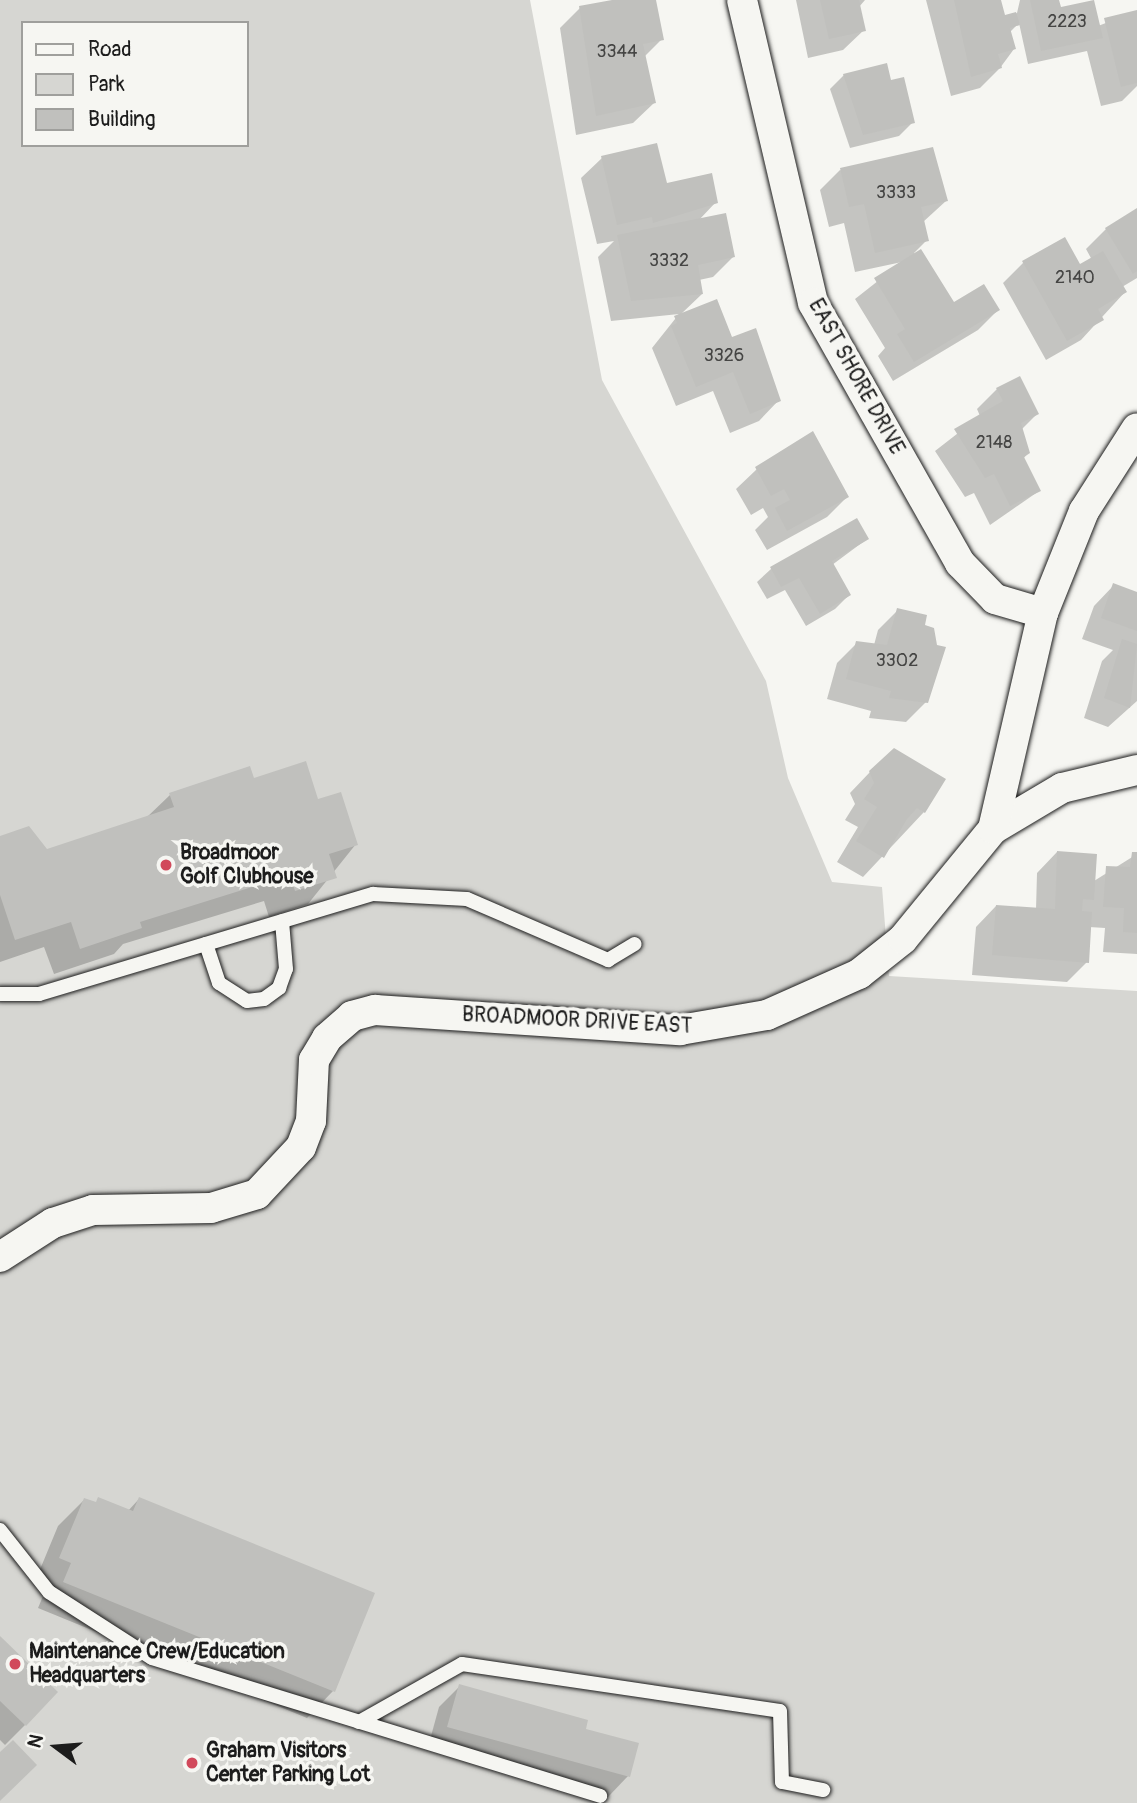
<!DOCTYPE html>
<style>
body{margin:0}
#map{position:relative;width:1137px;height:1803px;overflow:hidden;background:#f6f6f2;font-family:Pangolin,sans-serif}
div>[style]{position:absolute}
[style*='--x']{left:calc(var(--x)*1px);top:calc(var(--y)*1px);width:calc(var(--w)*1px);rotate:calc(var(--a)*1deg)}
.green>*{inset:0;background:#d6d6d2}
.shadow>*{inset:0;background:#0003}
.building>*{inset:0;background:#c0c0bd}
.roads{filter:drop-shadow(0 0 2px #1c1c1c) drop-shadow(0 0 2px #1c1c1c)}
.service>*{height:14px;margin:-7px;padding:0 7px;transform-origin:7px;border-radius:7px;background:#f6f6f2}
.minor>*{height:30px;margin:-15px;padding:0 15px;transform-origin:15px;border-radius:15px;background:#f6f6f2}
.dots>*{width:19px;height:19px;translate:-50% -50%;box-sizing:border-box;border:4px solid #f6f6f2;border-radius:50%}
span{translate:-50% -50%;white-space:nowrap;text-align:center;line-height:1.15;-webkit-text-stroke:7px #f6f6f2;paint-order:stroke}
.number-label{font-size:18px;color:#454544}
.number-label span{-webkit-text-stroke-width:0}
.street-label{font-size:21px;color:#1c1c1c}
.poi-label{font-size:21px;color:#1c1c1c;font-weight:700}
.left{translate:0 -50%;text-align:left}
.legend{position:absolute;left:21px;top:21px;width:228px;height:126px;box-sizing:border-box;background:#f6f6f2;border:2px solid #9f9f9c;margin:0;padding:9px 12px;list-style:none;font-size:21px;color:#1c1c1c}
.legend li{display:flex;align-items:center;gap:14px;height:35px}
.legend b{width:35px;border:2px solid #9f9f9c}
.north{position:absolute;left:21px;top:1712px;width:70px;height:70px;-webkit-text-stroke:5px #f6f6f2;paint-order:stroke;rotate:286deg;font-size:19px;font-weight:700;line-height:28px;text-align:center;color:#1c1c1c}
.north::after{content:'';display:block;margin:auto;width:24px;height:32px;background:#1c1c1c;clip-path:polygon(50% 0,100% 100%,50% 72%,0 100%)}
</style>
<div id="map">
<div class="green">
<div style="clip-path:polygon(evenodd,0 0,530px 0,602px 380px,766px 681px,788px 778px,832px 882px,882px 887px,889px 976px,1137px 991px,1137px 1803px,0 1803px,0 0,23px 23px,247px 23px,247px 145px,23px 145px,23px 23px)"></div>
</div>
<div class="shadow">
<div style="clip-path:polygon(621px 0,655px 0,662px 39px,644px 57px,654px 103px,633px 123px,576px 135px,560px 28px,580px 8px)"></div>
<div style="clip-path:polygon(796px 0,865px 0,859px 7px,864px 30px,843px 50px,808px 58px)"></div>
<div style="clip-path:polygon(926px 0,999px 0,1004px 17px,1017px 13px,1020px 0,1057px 0,1059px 9px,1098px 26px,1137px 11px,1137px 86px,1122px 101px,1101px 106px,1087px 51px,1028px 64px,1019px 23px,1010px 32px,1014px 49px,1000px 68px,980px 88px,951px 96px)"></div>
<div style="clip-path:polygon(844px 75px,890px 83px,913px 122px,899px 136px,850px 148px,830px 89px)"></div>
<div style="clip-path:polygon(602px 158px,716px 202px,699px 220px,733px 257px,713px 277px,699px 280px,702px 294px,679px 316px,731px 339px,779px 400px,759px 421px,730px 433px,713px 391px,676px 406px,652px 348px,679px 314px,611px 321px,598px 257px,614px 241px,597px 244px,581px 178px)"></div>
<div style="clip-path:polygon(840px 170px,946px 201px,923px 222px,927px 240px,914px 253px,953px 305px,998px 310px,978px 330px,893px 381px,878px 356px,885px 348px,855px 299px,902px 262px,855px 272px,844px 223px,829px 227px,820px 190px)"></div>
<div style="clip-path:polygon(1137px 210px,1137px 278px,1122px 287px,1125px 292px,1081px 340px,1046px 360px,1003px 283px,1023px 263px,1080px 267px,1092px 260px,1086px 249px,1106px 229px)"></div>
<div style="clip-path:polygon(997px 389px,1037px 414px,1021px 430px,1028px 453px,1023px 459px,1039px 491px,990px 525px,974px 493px,965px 497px,935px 451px,980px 416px,977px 409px)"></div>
<div style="clip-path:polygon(757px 469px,847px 497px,827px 517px,767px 550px,755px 530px,768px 517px,763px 508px,751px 515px,736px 489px)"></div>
<div style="clip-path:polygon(856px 520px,867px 539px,832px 565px,849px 595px,835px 609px,806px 626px,785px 590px,767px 599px,757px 582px,771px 569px)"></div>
<div style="clip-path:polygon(1114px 585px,1137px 593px,1137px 701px,1108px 727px,1084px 718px,1102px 661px,1113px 650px,1082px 639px,1094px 606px)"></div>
<div style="clip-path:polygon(898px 610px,922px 626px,926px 702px,906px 722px,869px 718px,871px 711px,827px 699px,837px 663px,857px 643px,874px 645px,878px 630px)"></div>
<div style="clip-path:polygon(870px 772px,924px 812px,863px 877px,837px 862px,858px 827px,845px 820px,855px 804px,850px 793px)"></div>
<div style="clip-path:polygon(253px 781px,317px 801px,356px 844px,308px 904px,269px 917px,264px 901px,123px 944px,114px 954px,54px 974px,44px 947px,0 962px,0 838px,46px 851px,146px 818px,170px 795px)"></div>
<div style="clip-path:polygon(1057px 852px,1094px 881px,1137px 854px,1137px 954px,1103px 952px,1105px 928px,1089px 927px,1087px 962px,1067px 982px,972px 975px,976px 927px,996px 906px,1036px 909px,1037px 873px)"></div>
<div style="clip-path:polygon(139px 1499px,333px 1691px,307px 1718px,38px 1608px,46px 1589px,34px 1584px,58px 1526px,84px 1500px,127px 1512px)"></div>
<div style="clip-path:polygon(0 1638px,25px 1725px,5px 1745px,0 1740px)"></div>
<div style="clip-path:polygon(460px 1686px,583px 1730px,628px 1776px,608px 1797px,428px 1747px,439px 1707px)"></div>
</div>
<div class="building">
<div style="clip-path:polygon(612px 0,656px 0,664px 40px,643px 44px,656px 103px,596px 116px,579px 6px)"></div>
<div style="clip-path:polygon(820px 0,859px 0,866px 31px,829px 39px)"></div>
<div style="clip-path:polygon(954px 0,1001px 0,1005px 15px,1016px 12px,1020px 25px,1010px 28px,1016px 49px,998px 54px,1002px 68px,971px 77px)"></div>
<div style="clip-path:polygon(1030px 0,1059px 0,1061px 7px,1094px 0,1103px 38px,1041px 51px)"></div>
<div style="clip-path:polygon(1137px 10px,1137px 83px,1121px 87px,1104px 18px)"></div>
<div style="clip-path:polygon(887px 63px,891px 80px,904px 77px,915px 123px,863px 135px,843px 74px)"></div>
<div style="clip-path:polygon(657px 143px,667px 183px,712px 173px,718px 203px,653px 223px,652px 217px,617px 225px,601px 156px)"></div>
<div style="clip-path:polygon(933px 147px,948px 201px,921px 207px,929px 241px,875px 253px,864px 204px,849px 207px,840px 168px)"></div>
<div style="clip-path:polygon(1137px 208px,1137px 271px,1133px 274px,1105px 228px)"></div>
<div style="clip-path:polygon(726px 213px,735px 257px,698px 265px,703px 294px,631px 301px,617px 235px)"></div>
<div style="clip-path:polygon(1065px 237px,1080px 264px,1103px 251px,1127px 292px,1098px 309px,1104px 320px,1067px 341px,1022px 261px)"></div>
<div style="clip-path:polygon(921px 249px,954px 302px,984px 284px,1000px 310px,914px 362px,897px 334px,905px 329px,874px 278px)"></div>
<div style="clip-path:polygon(717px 299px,732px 337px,756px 328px,781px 401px,750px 414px,733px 372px,696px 387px,671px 326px,677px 323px,674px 316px)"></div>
<div style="clip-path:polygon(1020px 376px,1039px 414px,1021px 423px,1030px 453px,1024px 457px,1041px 491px,1010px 506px,994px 474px,985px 478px,954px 429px,1003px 401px,996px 388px)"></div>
<div style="clip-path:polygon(813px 431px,849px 497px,787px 531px,775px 508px,790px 500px,784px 489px,771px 496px,755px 467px)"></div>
<div style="clip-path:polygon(857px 518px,869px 539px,832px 561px,851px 595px,820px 614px,799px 578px,781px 587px,770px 567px)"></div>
<div style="clip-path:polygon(1113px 583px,1137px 592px,1137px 631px,1101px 618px)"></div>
<div style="clip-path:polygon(897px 608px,927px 615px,925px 625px,934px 628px,937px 645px,946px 647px,928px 703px,889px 698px,891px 691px,846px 679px,856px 641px,887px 645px)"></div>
<div style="clip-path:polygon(1122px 639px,1137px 644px,1130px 708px,1104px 698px)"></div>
<div style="clip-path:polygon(894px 748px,946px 779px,925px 813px,917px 808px,907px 819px,884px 858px,856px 841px,877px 807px,864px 799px,874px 783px,869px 771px)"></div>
<div style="clip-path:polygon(306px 761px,318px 799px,341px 792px,358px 845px,329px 854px,337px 878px,295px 891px,290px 875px,140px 922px,142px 928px,80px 949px,71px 922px,15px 940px,0 895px,0 836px,29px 826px,47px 849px,174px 807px,169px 793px,250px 766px,254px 778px)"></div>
<div style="clip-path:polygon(1057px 851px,1097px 854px,1094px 900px,1083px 899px,1082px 911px,1092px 912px,1089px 963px,992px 955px,996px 905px,1055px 909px)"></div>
<div style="clip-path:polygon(1132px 852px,1137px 852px,1137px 933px,1123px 932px,1124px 908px,1103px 907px,1106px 866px,1130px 867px)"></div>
<div style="clip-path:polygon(98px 1497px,133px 1511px,139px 1497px,375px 1593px,335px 1692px,63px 1582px,71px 1563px,59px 1558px,84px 1498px,96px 1502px)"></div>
<div style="clip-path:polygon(0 1636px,58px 1692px,26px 1726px,0 1701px)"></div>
<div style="clip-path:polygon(459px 1684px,588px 1720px,586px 1729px,639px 1743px,630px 1777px,447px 1727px)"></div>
<div style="clip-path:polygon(13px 1740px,37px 1765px,0 1801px,0 1752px)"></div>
</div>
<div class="roads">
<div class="service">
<div style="--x:206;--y:944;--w:41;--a:71.6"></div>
<div style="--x:219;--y:983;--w:33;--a:33"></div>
<div style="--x:247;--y:1001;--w:17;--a:-7"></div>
<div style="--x:264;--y:999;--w:19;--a:-36"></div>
<div style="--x:279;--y:988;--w:20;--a:-70"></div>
<div style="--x:286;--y:969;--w:48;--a:-94.8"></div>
<div style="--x:0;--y:994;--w:39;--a:0"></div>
<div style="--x:39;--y:994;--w:349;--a:-16.7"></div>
<div style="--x:373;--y:894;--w:94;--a:3"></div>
<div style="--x:467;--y:899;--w:154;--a:23.4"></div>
<div style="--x:608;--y:960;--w:31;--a:-31"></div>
<div style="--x:0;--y:1530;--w:79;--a:51.7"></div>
<div style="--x:49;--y:1592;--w:122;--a:32.7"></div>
<div style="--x:152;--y:1658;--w:469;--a:17.1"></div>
<div style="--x:359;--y:1722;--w:118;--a:-29.4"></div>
<div style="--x:462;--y:1664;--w:321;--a:8.4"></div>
<div style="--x:780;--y:1711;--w:71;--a:88.4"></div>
<div style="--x:782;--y:1782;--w:42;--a:11"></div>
</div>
<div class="minor">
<div style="--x:742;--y:0;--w:311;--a:76.8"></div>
<div style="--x:813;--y:303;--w:299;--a:60.5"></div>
<div style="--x:960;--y:563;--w:50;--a:45.8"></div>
<div style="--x:995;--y:599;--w:50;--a:16.3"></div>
<div style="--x:993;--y:829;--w:80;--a:-30.7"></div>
<div style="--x:1062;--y:788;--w:77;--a:-13.5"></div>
<div style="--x:0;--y:1257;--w:63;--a:-32.7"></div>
<div style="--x:53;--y:1223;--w:42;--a:-18"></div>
<div style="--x:93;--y:1210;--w:118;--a:-1"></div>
<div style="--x:211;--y:1208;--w:48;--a:-16.9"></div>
<div style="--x:257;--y:1194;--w:64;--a:-46.9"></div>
<div style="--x:301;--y:1147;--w:28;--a:-69"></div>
<div style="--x:311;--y:1121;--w:61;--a:-87.2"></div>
<div style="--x:314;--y:1060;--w:26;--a:-59"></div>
<div style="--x:327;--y:1038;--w:33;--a:-41"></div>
<div style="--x:352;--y:1016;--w:24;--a:-15"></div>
<div style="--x:375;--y:1010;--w:306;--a:3.8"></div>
<div style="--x:680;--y:1030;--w:88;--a:-9.8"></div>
<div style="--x:767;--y:1015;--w:101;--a:-24"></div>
<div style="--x:859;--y:974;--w:56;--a:-38.5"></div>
<div style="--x:903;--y:939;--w:142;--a:-50.7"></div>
<div style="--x:993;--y:829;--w:222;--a:-77"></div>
<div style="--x:1043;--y:613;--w:110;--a:-68.1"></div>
<div style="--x:1084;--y:511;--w:98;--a:-57.4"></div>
</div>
</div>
<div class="dots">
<div style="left:166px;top:865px;background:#d1495b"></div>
<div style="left:15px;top:1664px;background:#d1495b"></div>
<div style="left:192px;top:1763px;background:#d1495b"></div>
</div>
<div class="number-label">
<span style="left:1067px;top:22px">2223</span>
<span style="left:617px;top:52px">3344</span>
<span style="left:896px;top:193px">3333</span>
<span style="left:669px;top:261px">3332</span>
<span style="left:1075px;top:278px">2140</span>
<span style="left:724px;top:356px">3326</span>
<span style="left:994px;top:443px">2148</span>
<span style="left:897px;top:661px">3302</span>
</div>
<div class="street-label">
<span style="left:856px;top:377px;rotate:61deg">EAST SHORE DRIVE</span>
<span style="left:577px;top:1021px;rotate:3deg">BROADMOOR DRIVE EAST</span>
</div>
<div class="poi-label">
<span class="left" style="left:180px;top:865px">Broadmoor<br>Golf Clubhouse</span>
<span class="left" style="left:29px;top:1664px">Maintenance Crew/Education<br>Headquarters</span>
<span class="left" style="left:206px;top:1763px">Graham Visitors<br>Center Parking Lot</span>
</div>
<ul class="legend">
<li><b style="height:9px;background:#f6f6f2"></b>Road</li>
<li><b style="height:19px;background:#d6d6d2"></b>Park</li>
<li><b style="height:19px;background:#c0c0bd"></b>Building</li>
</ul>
<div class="north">N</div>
</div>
